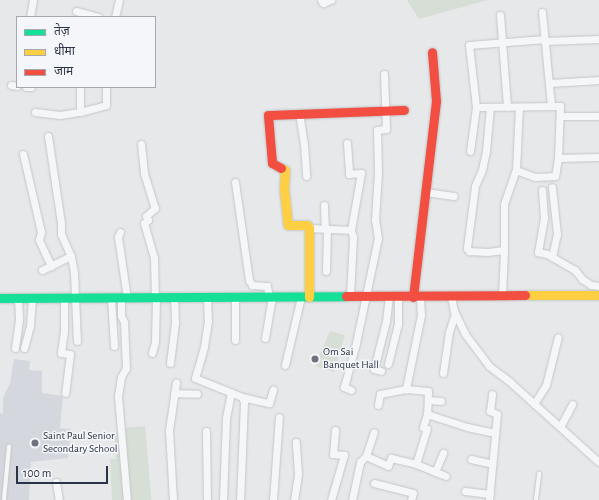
<!DOCTYPE html>
<meta charset="utf-8">
<style>
body{margin:0}
#map{position:relative;width:599px;height:500px;overflow:hidden;background:#e6e8ea;font-family:"Alegreya Sans","Noto Sans Devanagari",sans-serif}
div>[style]{position:absolute}
[style*='--x']{left:calc(var(--x)*1px);top:calc(var(--y)*1px);width:calc(var(--w)*1px);rotate:calc(var(--a)*1deg)}
.built>*{inset:0;background:#d4d7dd}
.green>*{inset:0;background:#d6ded6;transform-origin:0 0}
.roads{filter:drop-shadow(0 0 1px #c4c6c8) drop-shadow(0 0 1px #c4c6c8)}
.lane>*{height:3.5px;margin:-1.75px;padding:0 1.75px;transform-origin:1.75px;border-radius:1.75px;background:#f5f6f7}
.street>*{height:7px;margin:-3.5px;padding:0 3.5px;transform-origin:3.5px;border-radius:3.5px;background:#f5f6f7}
.fast>*{height:9px;margin:-4.5px;padding:0 4.5px;transform-origin:4.5px;border-radius:4.5px;background:#16e098}
.slow>*{height:9px;margin:-4.5px;padding:0 4.5px;transform-origin:4.5px;border-radius:4.5px;background:#ffcf43}
.jam>*{height:9px;margin:-4.5px;padding:0 4.5px;transform-origin:4.5px;border-radius:4.5px;background:#f24e42}
.dots>*{width:11px;height:11px;translate:-50% -50%;box-sizing:border-box;border:2px solid #f4f6f9;border-radius:50%}
span{translate:-50% -50%;white-space:nowrap;text-align:center;line-height:1.15;-webkit-text-stroke:3px #f4f6f9;paint-order:stroke}
.poi-label{font-size:11px;color:#2b3445}
.left{translate:0 -50%;text-align:left}
.legend{position:absolute;left:16px;top:16px;width:140px;height:72px;box-sizing:border-box;background:#f4f6f9;border:1px solid #a4a8b1;margin:0;padding:5px 7px;list-style:none;font-size:12px;color:#2b3445}
.legend li{display:flex;align-items:center;gap:8px;height:20px}
.legend b{width:20px;border:1px solid #a4a8b1}
.scale{position:absolute;left:16px;top:466px;width:92px;height:18px;box-sizing:border-box;border:2px solid #2b3445;border-top:0;padding-left:5px;font-size:12px;line-height:14px;white-space:nowrap;color:#2b3445;-webkit-text-stroke:3px #f4f6f9;paint-order:stroke}
</style>
<div id="map">
<div class="built">
<div style="clip-path:polygon(14px 359px,30px 361px,29px 370px,42px 371px,42px 393px,63px 396px,60px 428px,71px 429px,68px 458px,31px 462px,29px 500px,0 500px,0 413px,3px 414px,3px 398px,10px 383px)"></div>
</div>
<div class="green">
<div style="clip-path:polygon(407px 0,488px 0,419px 19px)"></div>
<div style="clip-path:polygon(330px 331px,345px 335px,334px 372px,315px 366px)"></div>
<div style="left:145px;top:426px;width:74px;height:22px;rotate:85deg"></div>
<div style="clip-path:polygon(114px 432px,119px 432px,125px 500px,112px 500px,110px 459px,116px 459px)"></div>
</div>
<div class="roads">
<div class="lane">
<div style="--x:4;--y:500;--w:53;--a:-84.6"></div>
<div style="--x:536;--y:500;--w:26;--a:-83"></div>
</div>
<div class="street">
<div style="--x:321;--y:0;--w:4;--a:56"></div>
<div style="--x:323;--y:3;--w:9;--a:-21"></div>
<div style="--x:76;--y:11;--w:23;--a:15"></div>
<div style="--x:542;--y:12;--w:93;--a:84.5"></div>
<div style="--x:500;--y:15;--w:92;--a:85.6"></div>
<div style="--x:30;--y:17;--w:17;--a:-80"></div>
<div style="--x:115;--y:17;--w:17;--a:-77"></div>
<div style="--x:546;--y:41;--w:53;--a:-2.2"></div>
<div style="--x:550;--y:83;--w:49;--a:-3.5"></div>
<div style="--x:11;--y:85;--w:6;--a:9"></div>
<div style="--x:26;--y:87;--w:5;--a:0"></div>
<div style="--x:476;--y:107;--w:84;--a:-0.7"></div>
<div style="--x:560;--y:106;--w:52;--a:92.2"></div>
<div style="--x:558;--y:158;--w:18;--a:99"></div>
<div style="--x:555;--y:176;--w:20;--a:177"></div>
<div style="--x:535;--y:177;--w:20;--a:-160"></div>
<div style="--x:490;--y:107;--w:44;--a:95.2"></div>
<div style="--x:486;--y:151;--w:19;--a:102"></div>
<div style="--x:482;--y:170;--w:17;--a:114"></div>
<div style="--x:475;--y:186;--w:63;--a:97.4"></div>
<div style="--x:467;--y:248;--w:4;--a:56"></div>
<div style="--x:469;--y:251;--w:18;--a:3"></div>
<div style="--x:487;--y:252;--w:17;--a:-7"></div>
<div style="--x:35;--y:112;--w:25;--a:7"></div>
<div style="--x:60;--y:115;--w:20;--a:-9"></div>
<div style="--x:80;--y:112;--w:27;--a:-15"></div>
<div style="--x:106;--y:105;--w:18;--a:-90"></div>
<div style="--x:80;--y:112;--w:25;--a:-90"></div>
<div style="--x:299;--y:113;--w:31;--a:81"></div>
<div style="--x:304;--y:144;--w:32;--a:86"></div>
<div style="--x:560;--y:116;--w:39;--a:0"></div>
<div style="--x:48;--y:136;--w:88;--a:81.5"></div>
<div style="--x:61;--y:223;--w:11;--a:90"></div>
<div style="--x:61;--y:234;--w:24;--a:66"></div>
<div style="--x:71;--y:256;--w:17;--a:80"></div>
<div style="--x:74;--y:273;--w:68;--a:87.5"></div>
<div style="--x:347;--y:143;--w:31;--a:86"></div>
<div style="--x:349;--y:174;--w:12;--a:-5"></div>
<div style="--x:361;--y:173;--w:58;--a:100"></div>
<div style="--x:351;--y:230;--w:7;--a:74"></div>
<div style="--x:353;--y:237;--w:60;--a:92.9"></div>
<div style="--x:141;--y:144;--w:29;--a:84"></div>
<div style="--x:144;--y:173;--w:37;--a:73"></div>
<div style="--x:155;--y:208;--w:12;--a:138"></div>
<div style="--x:146;--y:216;--w:4;--a:63"></div>
<div style="--x:148;--y:220;--w:5;--a:143"></div>
<div style="--x:144;--y:223;--w:36;--a:74"></div>
<div style="--x:154;--y:258;--w:40;--a:88.6"></div>
<div style="--x:470;--y:151;--w:44;--a:-82.2"></div>
<div style="--x:476;--y:107;--w:62;--a:-96.4"></div>
<div style="--x:469;--y:45;--w:76;--a:-4.5"></div>
<div style="--x:23;--y:154;--w:80;--a:77"></div>
<div style="--x:41;--y:232;--w:8;--a:104"></div>
<div style="--x:39;--y:240;--w:29;--a:65"></div>
<div style="--x:558;--y:158;--w:41;--a:-1.4"></div>
<div style="--x:235;--y:182;--w:99;--a:81.9"></div>
<div style="--x:249;--y:280;--w:6;--a:59"></div>
<div style="--x:252;--y:285;--w:15;--a:4"></div>
<div style="--x:267;--y:286;--w:11;--a:80"></div>
<div style="--x:542;--y:190;--w:28;--a:86"></div>
<div style="--x:544;--y:218;--w:35;--a:100"></div>
<div style="--x:538;--y:252;--w:9;--a:13"></div>
<div style="--x:547;--y:254;--w:32;--a:30"></div>
<div style="--x:575;--y:270;--w:11;--a:52"></div>
<div style="--x:582;--y:279;--w:11;--a:34"></div>
<div style="--x:591;--y:285;--w:8;--a:7"></div>
<div style="--x:425;--y:192;--w:29;--a:8"></div>
<div style="--x:324;--y:205;--w:24;--a:88"></div>
<div style="--x:309;--y:228;--w:42;--a:2.7"></div>
<div style="--x:120;--y:232;--w:5;--a:112"></div>
<div style="--x:118;--y:237;--w:62;--a:81.6"></div>
<div style="--x:552;--y:257;--w:24;--a:-78"></div>
<div style="--x:557;--y:234;--w:47;--a:-96.1"></div>
<div style="--x:42;--y:270;--w:32;--a:-26"></div>
<div style="--x:326;--y:271;--w:42;--a:-88.6"></div>
<div style="--x:502;--y:296;--w:46;--a:-87.5"></div>
<div style="--x:504;--y:250;--w:46;--a:-90"></div>
<div style="--x:504;--y:204;--w:36;--a:-71"></div>
<div style="--x:516;--y:170;--w:63;--a:-87.3"></div>
<div style="--x:207;--y:297;--w:24;--a:88"></div>
<div style="--x:208;--y:321;--w:26;--a:99"></div>
<div style="--x:204;--y:347;--w:32;--a:106"></div>
<div style="--x:195;--y:378;--w:51;--a:22"></div>
<div style="--x:242;--y:397;--w:5;--a:68"></div>
<div style="--x:244;--y:402;--w:98;--a:92.3"></div>
<div style="--x:420;--y:297;--w:18;--a:87"></div>
<div style="--x:421;--y:315;--w:76;--a:101.5"></div>
<div style="--x:406;--y:389;--w:22;--a:5"></div>
<div style="--x:428;--y:391;--w:23;--a:92"></div>
<div style="--x:427;--y:414;--w:14;--a:107"></div>
<div style="--x:451;--y:297;--w:14;--a:78"></div>
<div style="--x:454;--y:311;--w:25;--a:64"></div>
<div style="--x:465;--y:334;--w:40;--a:53"></div>
<div style="--x:489;--y:366;--w:26;--a:37"></div>
<div style="--x:510;--y:382;--w:120;--a:42"></div>
<div style="--x:64;--y:298;--w:33;--a:90"></div>
<div style="--x:64;--y:331;--w:22;--a:98"></div>
<div style="--x:61;--y:353;--w:9;--a:6"></div>
<div style="--x:70;--y:354;--w:39;--a:97"></div>
<div style="--x:111;--y:298;--w:48;--a:86.4"></div>
<div style="--x:121;--y:298;--w:18;--a:90"></div>
<div style="--x:121;--y:316;--w:7;--a:63"></div>
<div style="--x:124;--y:322;--w:46;--a:87.5"></div>
<div style="--x:126;--y:368;--w:10;--a:119"></div>
<div style="--x:121;--y:377;--w:19;--a:99"></div>
<div style="--x:118;--y:396;--w:104;--a:85.1"></div>
<div style="--x:265;--y:338;--w:42;--a:-80.3"></div>
<div style="--x:235;--y:340;--w:43;--a:-90"></div>
<div style="--x:15;--y:348;--w:30;--a:-82"></div>
<div style="--x:19;--y:318;--w:20;--a:-93"></div>
<div style="--x:24;--y:348;--w:23;--a:-75"></div>
<div style="--x:30;--y:326;--w:28;--a:-86"></div>
<div style="--x:152;--y:353;--w:11;--a:-75"></div>
<div style="--x:155;--y:342;--w:45;--a:-88.7"></div>
<div style="--x:170;--y:363;--w:40;--a:-82.9"></div>
<div style="--x:175;--y:323;--w:26;--a:-92"></div>
<div style="--x:388;--y:364;--w:41;--a:-76"></div>
<div style="--x:398;--y:324;--w:27;--a:-90"></div>
<div style="--x:285;--y:365;--w:70;--a:-76.8"></div>
<div style="--x:381;--y:371;--w:7;--a:-164"></div>
<div style="--x:374;--y:369;--w:49;--a:-76"></div>
<div style="--x:386;--y:321;--w:24;--a:-83"></div>
<div style="--x:443;--y:373;--w:41;--a:-81.7"></div>
<div style="--x:449;--y:332;--w:19;--a:-72"></div>
<div style="--x:351;--y:390;--w:8;--a:-157"></div>
<div style="--x:344;--y:387;--w:46;--a:-74.7"></div>
<div style="--x:356;--y:343;--w:107;--a:-78.2"></div>
<div style="--x:378;--y:238;--w:18;--a:-99"></div>
<div style="--x:375;--y:220;--w:48;--a:-86.4"></div>
<div style="--x:378;--y:172;--w:42;--a:-91.4"></div>
<div style="--x:377;--y:130;--w:9;--a:-6"></div>
<div style="--x:386;--y:129;--w:55;--a:-92.1"></div>
<div style="--x:174;--y:393;--w:23;--a:2"></div>
<div style="--x:242;--y:397;--w:28;--a:13"></div>
<div style="--x:269;--y:403;--w:14;--a:-73"></div>
<div style="--x:428;--y:400;--w:13;--a:4"></div>
<div style="--x:534;--y:404;--w:22;--a:-58"></div>
<div style="--x:546;--y:385;--w:49;--a:-76"></div>
<div style="--x:378;--y:405;--w:11;--a:-80"></div>
<div style="--x:380;--y:394;--w:26;--a:-11"></div>
<div style="--x:427;--y:414;--w:42;--a:18"></div>
<div style="--x:467;--y:427;--w:29;--a:12"></div>
<div style="--x:560;--y:427;--w:26;--a:-62"></div>
<div style="--x:206;--y:431;--w:69;--a:89.2"></div>
<div style="--x:366;--y:456;--w:24;--a:24"></div>
<div style="--x:388;--y:466;--w:9;--a:-69"></div>
<div style="--x:391;--y:458;--w:26;--a:13"></div>
<div style="--x:416;--y:464;--w:32;--a:22"></div>
<div style="--x:471;--y:459;--w:22;--a:13"></div>
<div style="--x:416;--y:464;--w:37;--a:-73"></div>
<div style="--x:435;--y:472;--w:21;--a:-67"></div>
<div style="--x:56;--y:482;--w:18;--a:81"></div>
<div style="--x:374;--y:483;--w:40;--a:14.4"></div>
<div style="--x:413;--y:493;--w:7;--a:106"></div>
<div style="--x:465;--y:491;--w:25;--a:7"></div>
<div style="--x:173;--y:500;--w:70;--a:-93.3"></div>
<div style="--x:169;--y:430;--w:48;--a:-81.5"></div>
<div style="--x:223;--y:500;--w:82;--a:-87.9"></div>
<div style="--x:226;--y:418;--w:26;--a:-79"></div>
<div style="--x:273;--y:500;--w:83;--a:-85.9"></div>
<div style="--x:294;--y:500;--w:26;--a:-81"></div>
<div style="--x:298;--y:474;--w:32;--a:-94"></div>
<div style="--x:331;--y:500;--w:47;--a:-73.9"></div>
<div style="--x:344;--y:455;--w:11;--a:-175"></div>
<div style="--x:333;--y:454;--w:24;--a:-85"></div>
<div style="--x:352;--y:500;--w:39;--a:-78"></div>
<div style="--x:360;--y:462;--w:8;--a:-45"></div>
<div style="--x:366;--y:456;--w:25;--a:-72"></div>
<div style="--x:489;--y:500;--w:86;--a:-84.7"></div>
<div style="--x:497;--y:414;--w:8;--a:-157"></div>
<div style="--x:490;--y:411;--w:17;--a:-83"></div>
</div>
<div class="fast">
<div style="--x:0;--y:298;--w:346;--a:-0.3"></div>
</div>
<div class="slow">
<div style="--x:281;--y:168;--w:4;--a:27"></div>
<div style="--x:285;--y:170;--w:19;--a:93"></div>
<div style="--x:284;--y:189;--w:36;--a:84"></div>
<div style="--x:288;--y:225;--w:19;--a:0"></div>
<div style="--x:307;--y:225;--w:4;--a:56"></div>
<div style="--x:309;--y:228;--w:69;--a:90"></div>
<div style="--x:525;--y:295;--w:74;--a:0"></div>
</div>
<div class="jam">
<div style="--x:281;--y:168;--w:10;--a:-151"></div>
<div style="--x:272;--y:163;--w:48;--a:-94.8"></div>
<div style="--x:268;--y:115;--w:136;--a:-2.1"></div>
<div style="--x:346;--y:296;--w:179;--a:-0.3"></div>
<div style="--x:413;--y:297;--w:197;--a:-83.3"></div>
<div style="--x:436;--y:101;--w:49;--a:-94.7"></div>
</div>
</div>
<div class="dots">
<div style="left:315px;top:359px;background:#6c737f"></div>
<div style="left:35px;top:443px;background:#6c737f"></div>
</div>
<div class="poi-label">
<span class="left" style="left:323px;top:359px">Om Sai<br>Banquet Hall</span>
<span class="left" style="left:43px;top:443px">Saint Paul Senior<br>Secondary School</span>
</div>
<ul class="legend">
<li><b style="height:5px;background:#16e098"></b>तेज़</li>
<li><b style="height:5px;background:#ffcf43"></b>धीमा</li>
<li><b style="height:5px;background:#f24e42"></b>जाम</li>
</ul>
<div class="scale">100 m</div>
</div>
